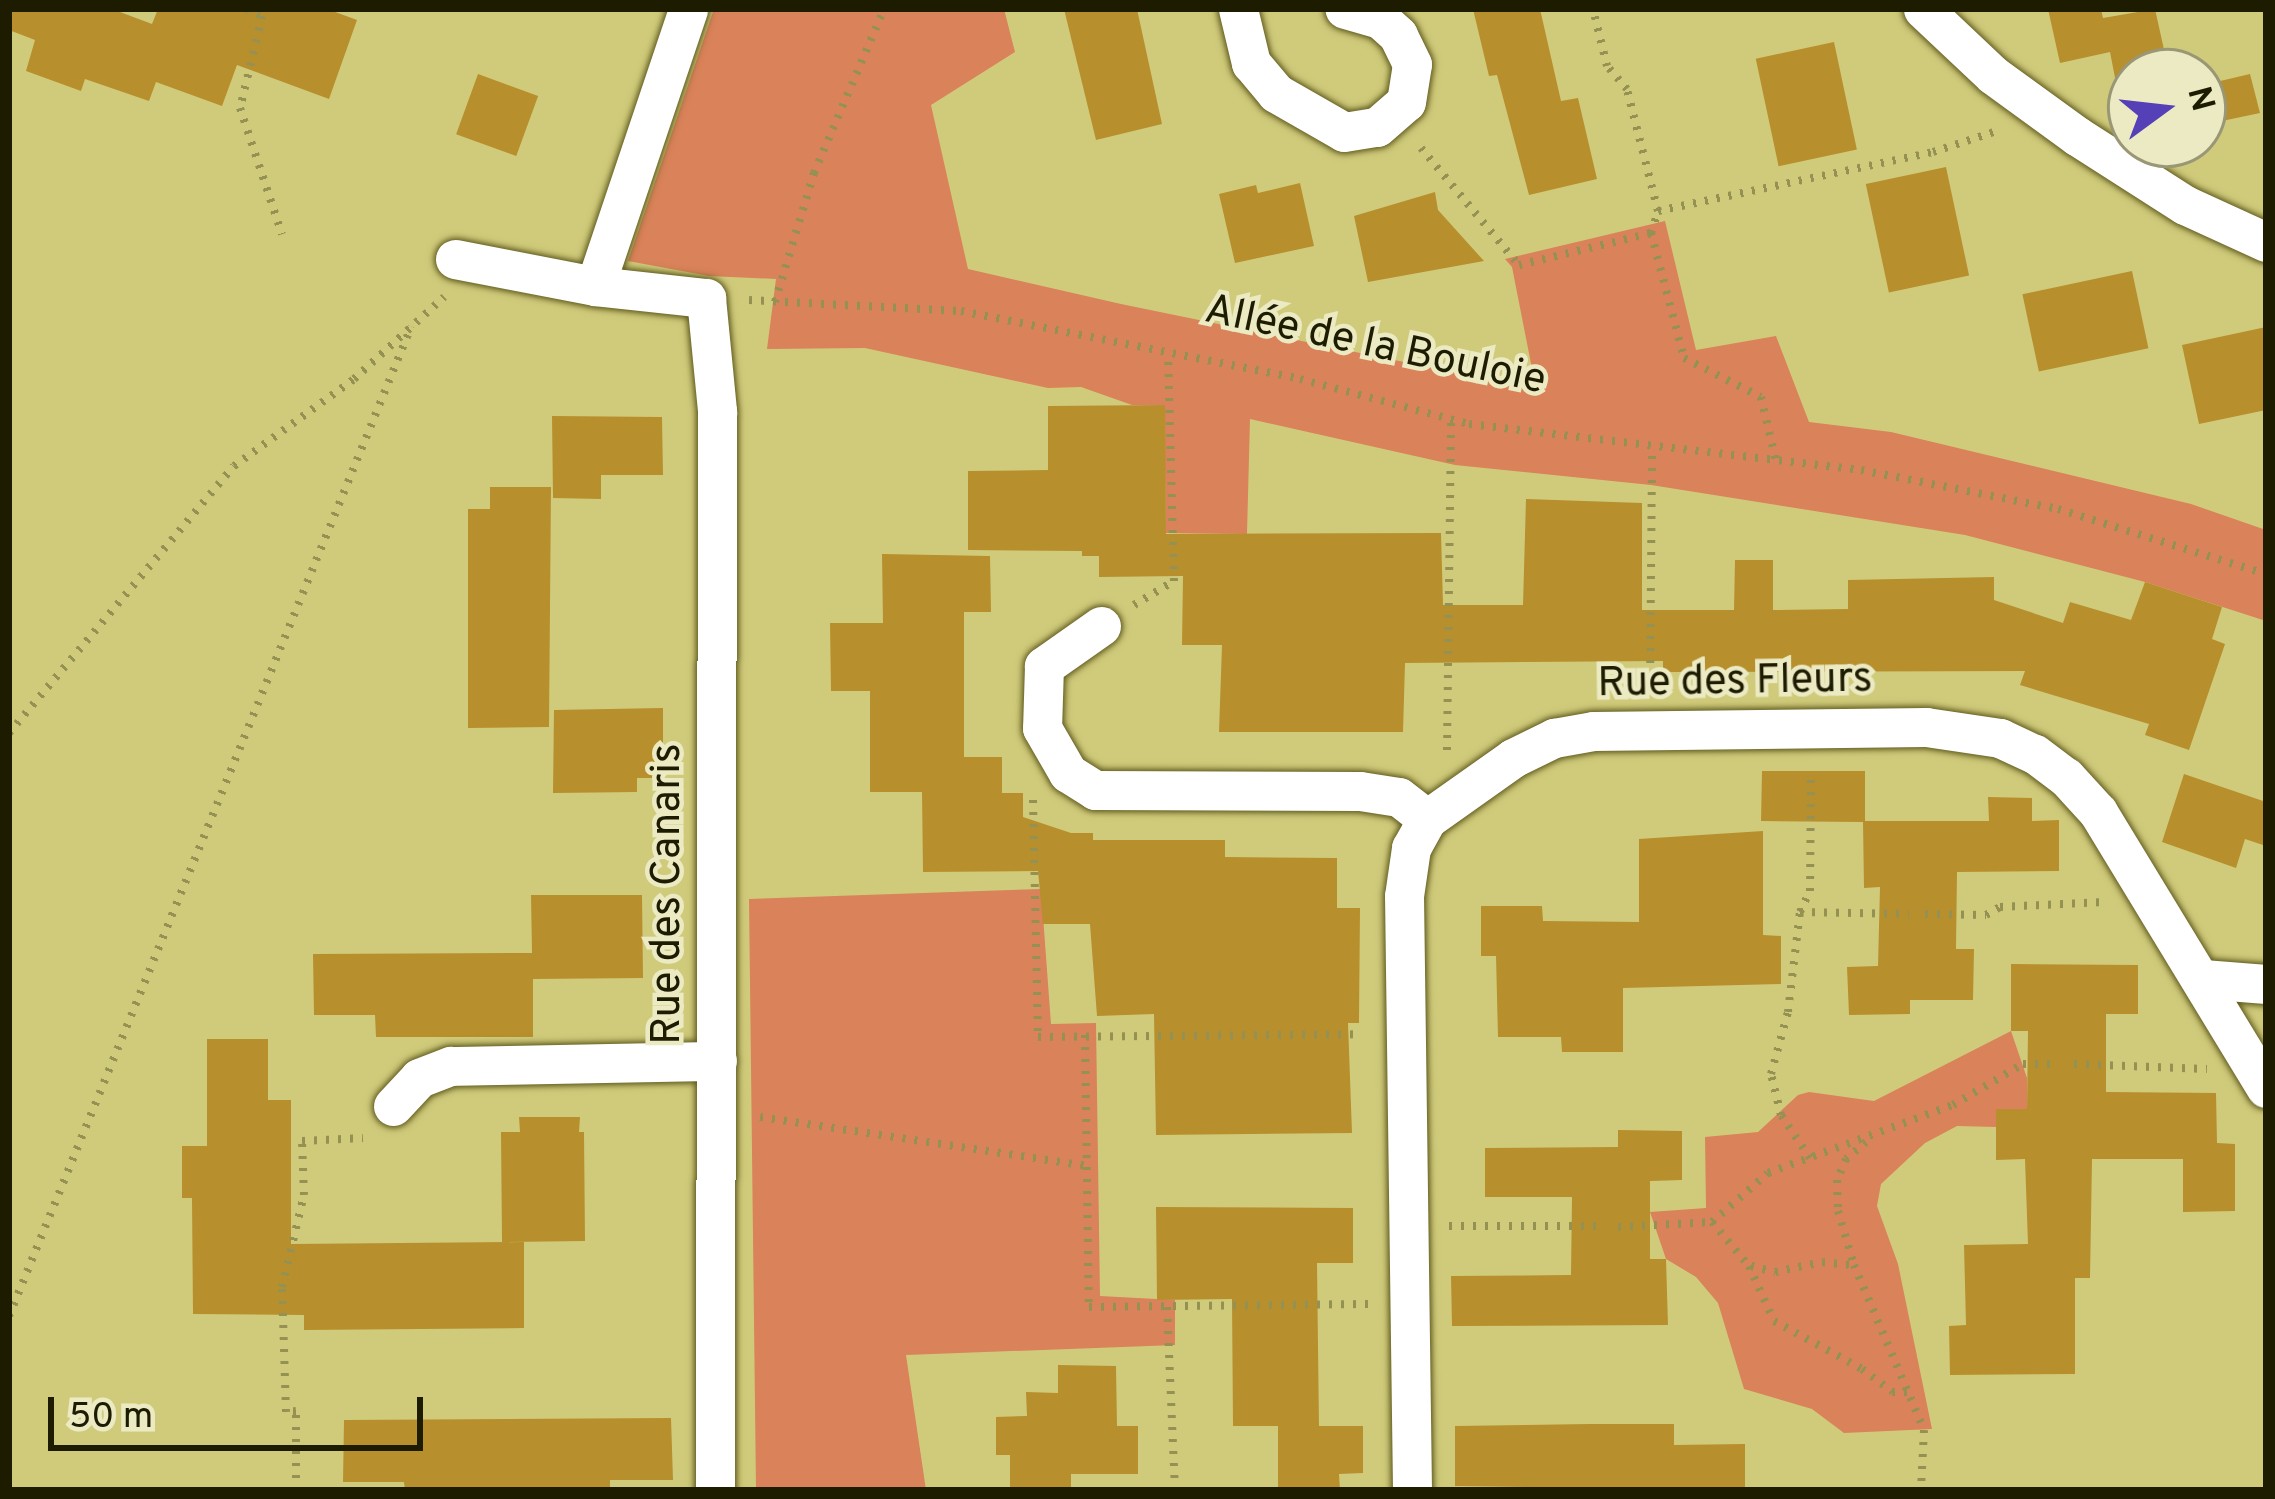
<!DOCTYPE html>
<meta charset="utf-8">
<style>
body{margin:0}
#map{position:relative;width:2275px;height:1499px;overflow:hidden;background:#d0cb7b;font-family:Overpass,sans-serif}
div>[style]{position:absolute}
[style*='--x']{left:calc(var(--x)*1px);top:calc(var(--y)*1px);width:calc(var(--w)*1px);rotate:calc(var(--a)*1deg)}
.green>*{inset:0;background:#da8259}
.building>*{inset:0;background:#b78f2d;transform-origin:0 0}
.path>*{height:8px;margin-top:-4px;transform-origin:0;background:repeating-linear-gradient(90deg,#959153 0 3px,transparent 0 12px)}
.roads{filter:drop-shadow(0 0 3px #605b1e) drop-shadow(0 0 3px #605b1e)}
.minor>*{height:39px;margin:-19.5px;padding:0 19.5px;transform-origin:19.5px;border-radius:19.5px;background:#fff}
span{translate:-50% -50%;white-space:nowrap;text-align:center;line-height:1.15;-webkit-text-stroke:9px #ebeac3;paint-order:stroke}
.street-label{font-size:42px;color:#1d1b00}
.frame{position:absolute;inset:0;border:12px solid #1d1b00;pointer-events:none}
.north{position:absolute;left:2107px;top:48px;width:120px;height:120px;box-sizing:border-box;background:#ebeac3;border:3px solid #999775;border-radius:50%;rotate:75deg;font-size:33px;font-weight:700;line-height:48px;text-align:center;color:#1d1b00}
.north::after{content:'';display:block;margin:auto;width:42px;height:54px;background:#5540b7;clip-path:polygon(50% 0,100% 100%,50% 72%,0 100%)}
.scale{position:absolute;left:48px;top:1397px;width:375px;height:54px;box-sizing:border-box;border:6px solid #1d1b00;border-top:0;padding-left:15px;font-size:36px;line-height:42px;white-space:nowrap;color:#1d1b00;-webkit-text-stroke:9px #ebeac3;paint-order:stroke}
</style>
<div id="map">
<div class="green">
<div style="clip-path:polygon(714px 9px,1004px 9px,1015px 52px,931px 105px,968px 269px,1121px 304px,1536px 389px,1512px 267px,1505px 259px,1665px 221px,1696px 350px,1776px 336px,1809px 422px,1891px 432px,2191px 504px,2266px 530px,2266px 621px,2145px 582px,1965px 535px,1651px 485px,1455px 465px,1250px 419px,1247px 534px,1166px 533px,1164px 405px,1132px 405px,1081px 387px,1048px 388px,865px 348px,767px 349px,776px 279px,709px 276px,628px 261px)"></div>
<div style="clip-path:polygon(1041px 889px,1051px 1024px,1096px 1023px,1100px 1296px,1175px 1300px,1175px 1345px,906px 1355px,926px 1490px,756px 1490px,749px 899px)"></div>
<div style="clip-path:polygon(2011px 1031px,2027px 1078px,2027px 1109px,1997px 1109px,1996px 1127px,1957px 1126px,1925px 1143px,1881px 1184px,1877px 1206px,1898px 1264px,1932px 1429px,1844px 1433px,1812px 1409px,1744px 1389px,1718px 1303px,1696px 1277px,1666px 1259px,1650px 1212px,1706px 1208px,1705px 1137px,1758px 1132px,1798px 1095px,1809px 1092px,1874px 1101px)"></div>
</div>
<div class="building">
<div style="clip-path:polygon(9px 9px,112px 9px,152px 24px,158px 9px,327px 9px,357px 20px,329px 99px,237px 65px,222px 106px,156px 82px,149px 101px,85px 79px,81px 91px,26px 71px,35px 40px,9px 30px)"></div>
<div style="clip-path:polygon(1064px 9px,1137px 9px,1162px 124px,1096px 140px)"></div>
<div style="clip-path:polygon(1473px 9px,1540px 9px,1561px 101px,1578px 98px,1597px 179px,1529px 195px,1497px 75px,1489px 76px)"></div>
<div style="clip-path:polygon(2048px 9px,2101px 9px,2107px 36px,2103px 18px,2155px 9px,2169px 72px,2131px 72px,2131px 91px,2118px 93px,2110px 52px,2060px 63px)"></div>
<div style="left:1834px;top:42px;width:110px;height:80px;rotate:78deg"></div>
<div style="left:478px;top:74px;width:64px;height:64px;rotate:20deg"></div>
<div style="clip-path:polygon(2250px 74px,2260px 113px,2203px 125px,2203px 85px)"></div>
<div style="left:1946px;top:167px;width:111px;height:82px;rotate:78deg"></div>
<div style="clip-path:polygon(1300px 183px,1314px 246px,1235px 263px,1219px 194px,1256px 185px,1258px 193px)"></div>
<div style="clip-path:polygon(1435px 192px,1438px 210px,1484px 261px,1368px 282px,1354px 216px)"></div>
<div style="left:2132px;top:271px;width:79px;height:112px;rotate:78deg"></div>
<div style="clip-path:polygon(2266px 327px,2266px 410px,2199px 424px,2182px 345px)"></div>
<div style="clip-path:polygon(1165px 405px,1166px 534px,1441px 533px,1443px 605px,1523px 605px,1526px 499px,1642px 503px,1642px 610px,1734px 610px,1735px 560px,1773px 560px,1773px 610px,1848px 609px,1848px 580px,1994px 577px,1994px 600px,2063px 623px,2070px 602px,2131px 620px,2145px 582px,2222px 607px,2212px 639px,2225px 644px,2189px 750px,2145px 735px,2149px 724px,2020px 685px,2025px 671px,1663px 672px,1663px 661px,1405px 663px,1403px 732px,1219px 732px,1222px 645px,1182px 645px,1183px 576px,1099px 577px,1099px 556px,1082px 556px,1082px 551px,968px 550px,968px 471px,1048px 470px,1048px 406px)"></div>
<div style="clip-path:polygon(552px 416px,662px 417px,663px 475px,601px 475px,601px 499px,553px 498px)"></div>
<div style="clip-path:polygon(490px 487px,551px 487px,549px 727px,468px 728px,468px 509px,490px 509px)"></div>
<div style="clip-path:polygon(882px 554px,990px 556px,991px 612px,964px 612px,964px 757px,1002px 757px,1002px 793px,1023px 793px,1023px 817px,1071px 833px,1093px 833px,1093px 840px,1225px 840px,1225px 857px,1337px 858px,1337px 908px,1360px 908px,1359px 1023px,1348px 1023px,1352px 1133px,1156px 1135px,1154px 1014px,1097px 1016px,1090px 924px,1043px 924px,1038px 871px,923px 872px,922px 792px,870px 792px,870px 691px,831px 691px,830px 623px,883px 623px)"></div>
<div style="clip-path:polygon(663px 708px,663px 778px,637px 778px,637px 792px,553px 793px,554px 710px)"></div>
<div style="clip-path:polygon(1762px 771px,1865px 771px,1865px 821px,1989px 821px,1988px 797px,2032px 798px,2032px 821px,2059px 820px,2059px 871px,1957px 872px,1956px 949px,1974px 949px,1973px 1000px,1910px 1000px,1910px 1014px,1849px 1015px,1847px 967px,1878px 966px,1880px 887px,1864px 888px,1863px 822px,1761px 821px)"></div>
<div style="clip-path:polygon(2184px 774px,2266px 802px,2266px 846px,2245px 839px,2236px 868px,2162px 842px)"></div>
<div style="clip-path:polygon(1763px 831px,1763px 935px,1781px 936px,1781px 984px,1623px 988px,1623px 1052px,1562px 1052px,1561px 1037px,1498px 1037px,1496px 956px,1481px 956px,1481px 906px,1542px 906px,1543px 921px,1639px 922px,1639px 839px)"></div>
<div style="clip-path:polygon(531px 895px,642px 895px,643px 978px,533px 979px,533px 1037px,376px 1037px,375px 1015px,314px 1015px,313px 954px,532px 953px)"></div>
<div style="clip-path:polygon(2011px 964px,2138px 965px,2138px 1014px,2106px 1014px,2106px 1092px,2216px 1093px,2217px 1143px,2235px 1144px,2235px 1211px,2183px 1212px,2183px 1159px,2092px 1159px,2090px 1278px,2075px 1278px,2075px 1374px,1950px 1375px,1949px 1326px,1966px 1325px,1964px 1245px,2028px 1244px,2025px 1159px,1996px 1160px,1996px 1109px,2027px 1109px,2028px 1031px,2011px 1031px)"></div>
<div style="clip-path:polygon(207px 1039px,268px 1039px,268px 1100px,291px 1100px,291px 1244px,524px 1242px,524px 1328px,304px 1330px,304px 1315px,193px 1314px,192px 1198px,182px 1198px,182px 1146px,207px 1146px)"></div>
<div style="clip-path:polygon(519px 1117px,580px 1117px,579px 1132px,584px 1132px,585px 1241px,502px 1242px,501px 1132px,520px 1132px)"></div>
<div style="clip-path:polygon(1618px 1130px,1682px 1131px,1682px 1180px,1650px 1181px,1650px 1259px,1666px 1259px,1668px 1325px,1452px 1326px,1451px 1276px,1571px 1275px,1572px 1197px,1485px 1197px,1485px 1148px,1618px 1147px)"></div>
<div style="clip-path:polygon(1156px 1207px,1353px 1208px,1353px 1263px,1317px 1263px,1319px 1426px,1363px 1426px,1363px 1473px,1339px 1474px,1340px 1490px,1278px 1490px,1278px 1426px,1233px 1426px,1232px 1299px,1157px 1300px)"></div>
<div style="clip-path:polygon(1058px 1365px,1116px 1366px,1117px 1426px,1138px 1426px,1138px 1474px,1071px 1474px,1071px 1490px,1010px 1490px,1010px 1455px,996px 1455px,996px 1417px,1027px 1416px,1026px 1392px,1058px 1393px)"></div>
<div style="clip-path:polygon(671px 1418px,673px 1480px,610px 1480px,610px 1490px,405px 1490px,404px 1482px,343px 1482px,344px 1420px)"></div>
<div style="clip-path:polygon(1590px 1424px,1674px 1424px,1674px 1445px,1745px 1444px,1745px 1490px,1455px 1486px,1455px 1426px)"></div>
</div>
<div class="path">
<div style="--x:246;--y:9;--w:17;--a:24"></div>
<div style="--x:262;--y:16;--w:95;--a:103.4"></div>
<div style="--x:240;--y:108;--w:133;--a:71.6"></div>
<div style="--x:1421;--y:148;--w:153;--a:50.1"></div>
<div style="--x:1519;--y:265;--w:136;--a:-13.6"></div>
<div style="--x:1651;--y:233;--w:23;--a:-72"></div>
<div style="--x:1658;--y:211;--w:126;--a:-104.3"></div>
<div style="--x:1627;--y:89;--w:30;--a:-131"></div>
<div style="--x:1607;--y:66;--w:59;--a:-103.8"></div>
<div style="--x:1658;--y:211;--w:281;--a:-12.1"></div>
<div style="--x:1933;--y:152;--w:64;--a:-18.2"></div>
<div style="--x:1651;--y:233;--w:129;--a:75.2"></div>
<div style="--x:1684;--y:358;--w:86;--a:26.9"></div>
<div style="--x:1761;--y:397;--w:66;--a:76.8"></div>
<div style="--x:749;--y:300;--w:212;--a:3"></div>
<div style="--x:961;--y:311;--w:346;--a:11.3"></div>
<div style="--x:1300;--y:379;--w:175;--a:14.9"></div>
<div style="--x:1469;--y:424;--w:395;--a:6.7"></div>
<div style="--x:1861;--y:470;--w:201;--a:11.2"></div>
<div style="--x:2058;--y:509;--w:218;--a:17.4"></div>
<div style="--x:775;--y:302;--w:135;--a:-73.2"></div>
<div style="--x:814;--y:173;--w:178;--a:-66.9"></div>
<div style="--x:1134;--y:605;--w:47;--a:-31"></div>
<div style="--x:1174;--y:581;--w:228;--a:-91.5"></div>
<div style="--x:1650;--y:687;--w:240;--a:-89.5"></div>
<div style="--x:9;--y:733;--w:349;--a:-49.9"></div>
<div style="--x:234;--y:466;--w:148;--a:-35.9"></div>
<div style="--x:354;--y:379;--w:122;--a:-42.3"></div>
<div style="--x:1447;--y:750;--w:330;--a:-89.3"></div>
<div style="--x:1033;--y:800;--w:237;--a:88.8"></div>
<div style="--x:1038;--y:1037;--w:324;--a:-0.5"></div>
<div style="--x:1800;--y:912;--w:23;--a:-65"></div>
<div style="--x:1810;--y:891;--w:119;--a:-89.5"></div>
<div style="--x:1925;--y:914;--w:61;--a:0.9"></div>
<div style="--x:1986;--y:915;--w:16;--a:-30"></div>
<div style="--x:2000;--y:907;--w:104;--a:-2.8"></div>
<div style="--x:1085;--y:1035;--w:272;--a:89.2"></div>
<div style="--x:1089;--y:1307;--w:279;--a:-0.6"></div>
<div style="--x:2074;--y:1064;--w:133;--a:2.2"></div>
<div style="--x:760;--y:1117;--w:331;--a:8.5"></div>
<div style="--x:1866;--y:1142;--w:26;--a:140"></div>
<div style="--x:1846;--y:1159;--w:23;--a:113"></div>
<div style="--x:1837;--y:1180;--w:31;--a:88"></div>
<div style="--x:1838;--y:1211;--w:56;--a:73.5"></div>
<div style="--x:1854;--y:1265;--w:179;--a:67"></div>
<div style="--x:1924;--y:1430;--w:60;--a:92.9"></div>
<div style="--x:1810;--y:1158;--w:52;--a:-124"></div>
<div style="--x:1781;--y:1115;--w:42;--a:-103.7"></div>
<div style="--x:1771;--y:1074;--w:64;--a:-74.7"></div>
<div style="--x:1788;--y:1012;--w:101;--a:-83.2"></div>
<div style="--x:1800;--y:912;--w:109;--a:1.1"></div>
<div style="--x:1712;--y:1222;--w:57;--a:49.9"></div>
<div style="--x:1749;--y:1266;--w:60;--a:65.6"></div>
<div style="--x:1774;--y:1321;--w:100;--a:28.6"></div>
<div style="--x:1862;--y:1369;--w:38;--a:37"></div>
<div style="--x:1892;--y:1392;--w:16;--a:0"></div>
<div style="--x:1449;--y:1226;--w:154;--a:0"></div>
<div style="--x:1618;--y:1227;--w:94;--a:-3"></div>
<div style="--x:1712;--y:1222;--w:74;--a:-41.2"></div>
<div style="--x:1768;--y:1173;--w:197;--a:-20.2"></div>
<div style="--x:1953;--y:1105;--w:81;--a:-30.4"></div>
<div style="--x:2023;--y:1064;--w:36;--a:0"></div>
<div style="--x:1751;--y:1266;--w:25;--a:14"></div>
<div style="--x:1775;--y:1272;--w:48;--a:-12"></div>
<div style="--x:1822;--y:1262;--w:31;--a:6"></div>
<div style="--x:1167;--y:1307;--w:183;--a:87.5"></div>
<div style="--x:9;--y:1316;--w:1068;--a:-67.88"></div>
<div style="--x:296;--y:1490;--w:79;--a:-90"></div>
<div style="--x:296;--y:1411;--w:10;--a:174"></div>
<div style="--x:286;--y:1412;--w:125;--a:-91.8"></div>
<div style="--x:282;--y:1287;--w:95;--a:-76.6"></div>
<div style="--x:304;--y:1195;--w:54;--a:-92.1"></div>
<div style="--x:302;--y:1141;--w:61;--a:-2.8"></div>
</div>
<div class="roads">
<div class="minor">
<div style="--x:1238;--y:9;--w:56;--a:76.5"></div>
<div style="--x:1251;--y:63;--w:39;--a:50"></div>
<div style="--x:1276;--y:93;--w:78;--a:29.8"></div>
<div style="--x:1344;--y:132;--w:33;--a:-9"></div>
<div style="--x:1377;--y:127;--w:38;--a:-41"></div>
<div style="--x:1406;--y:102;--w:38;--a:-81"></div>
<div style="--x:1412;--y:64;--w:32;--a:-116"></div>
<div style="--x:1398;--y:35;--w:24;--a:-138"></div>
<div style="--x:1380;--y:19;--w:37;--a:-164"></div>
<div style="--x:1923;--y:9;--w:96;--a:43.3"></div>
<div style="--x:1993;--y:75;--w:104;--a:36"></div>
<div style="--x:2077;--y:136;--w:128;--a:32.6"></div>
<div style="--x:2185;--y:205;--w:89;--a:24.6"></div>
<div style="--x:455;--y:259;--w:143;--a:10.9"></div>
<div style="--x:595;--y:286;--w:112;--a:6.2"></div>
<div style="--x:706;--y:298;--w:114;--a:84.4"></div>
<div style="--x:717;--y:411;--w:1079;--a:90.11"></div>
<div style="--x:595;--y:286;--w:292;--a:-71.4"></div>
<div style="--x:1101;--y:626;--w:70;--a:144.9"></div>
<div style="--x:1044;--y:666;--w:62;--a:91.8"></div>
<div style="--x:1042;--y:728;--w:52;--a:60"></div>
<div style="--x:1068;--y:773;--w:32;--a:32"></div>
<div style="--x:1095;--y:790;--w:265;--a:0.2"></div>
<div style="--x:1360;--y:791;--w:39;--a:9"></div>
<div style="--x:1399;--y:797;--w:36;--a:38"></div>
<div style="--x:2203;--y:979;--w:63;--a:4.5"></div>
<div style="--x:393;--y:1106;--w:38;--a:-47"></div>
<div style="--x:419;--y:1078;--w:34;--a:-21"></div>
<div style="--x:451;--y:1066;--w:266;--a:-1.1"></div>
<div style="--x:1412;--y:1490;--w:594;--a:-90.77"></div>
<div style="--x:1404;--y:896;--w:49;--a:-81.7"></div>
<div style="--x:1411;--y:848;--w:33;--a:-61"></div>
<div style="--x:1427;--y:819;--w:105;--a:-35.3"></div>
<div style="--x:1513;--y:758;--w:46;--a:-26"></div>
<div style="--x:1554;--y:738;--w:40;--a:-10"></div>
<div style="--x:1593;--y:731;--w:333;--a:-0.7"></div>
<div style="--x:1926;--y:727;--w:75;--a:8.5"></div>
<div style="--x:2000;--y:738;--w:38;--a:25"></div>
<div style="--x:2035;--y:754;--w:39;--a:37"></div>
<div style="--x:2066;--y:777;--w:47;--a:47.6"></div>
<div style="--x:2098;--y:812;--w:323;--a:58.7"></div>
</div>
</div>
<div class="street-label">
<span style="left:1375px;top:347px;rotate:12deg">Allée de la Bouloie</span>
<span style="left:1735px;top:683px;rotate:-1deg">Rue des Fleurs</span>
<span style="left:669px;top:894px;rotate:-90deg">Rue des Canaris</span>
</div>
<div class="frame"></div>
<div class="north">N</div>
<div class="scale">50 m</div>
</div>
